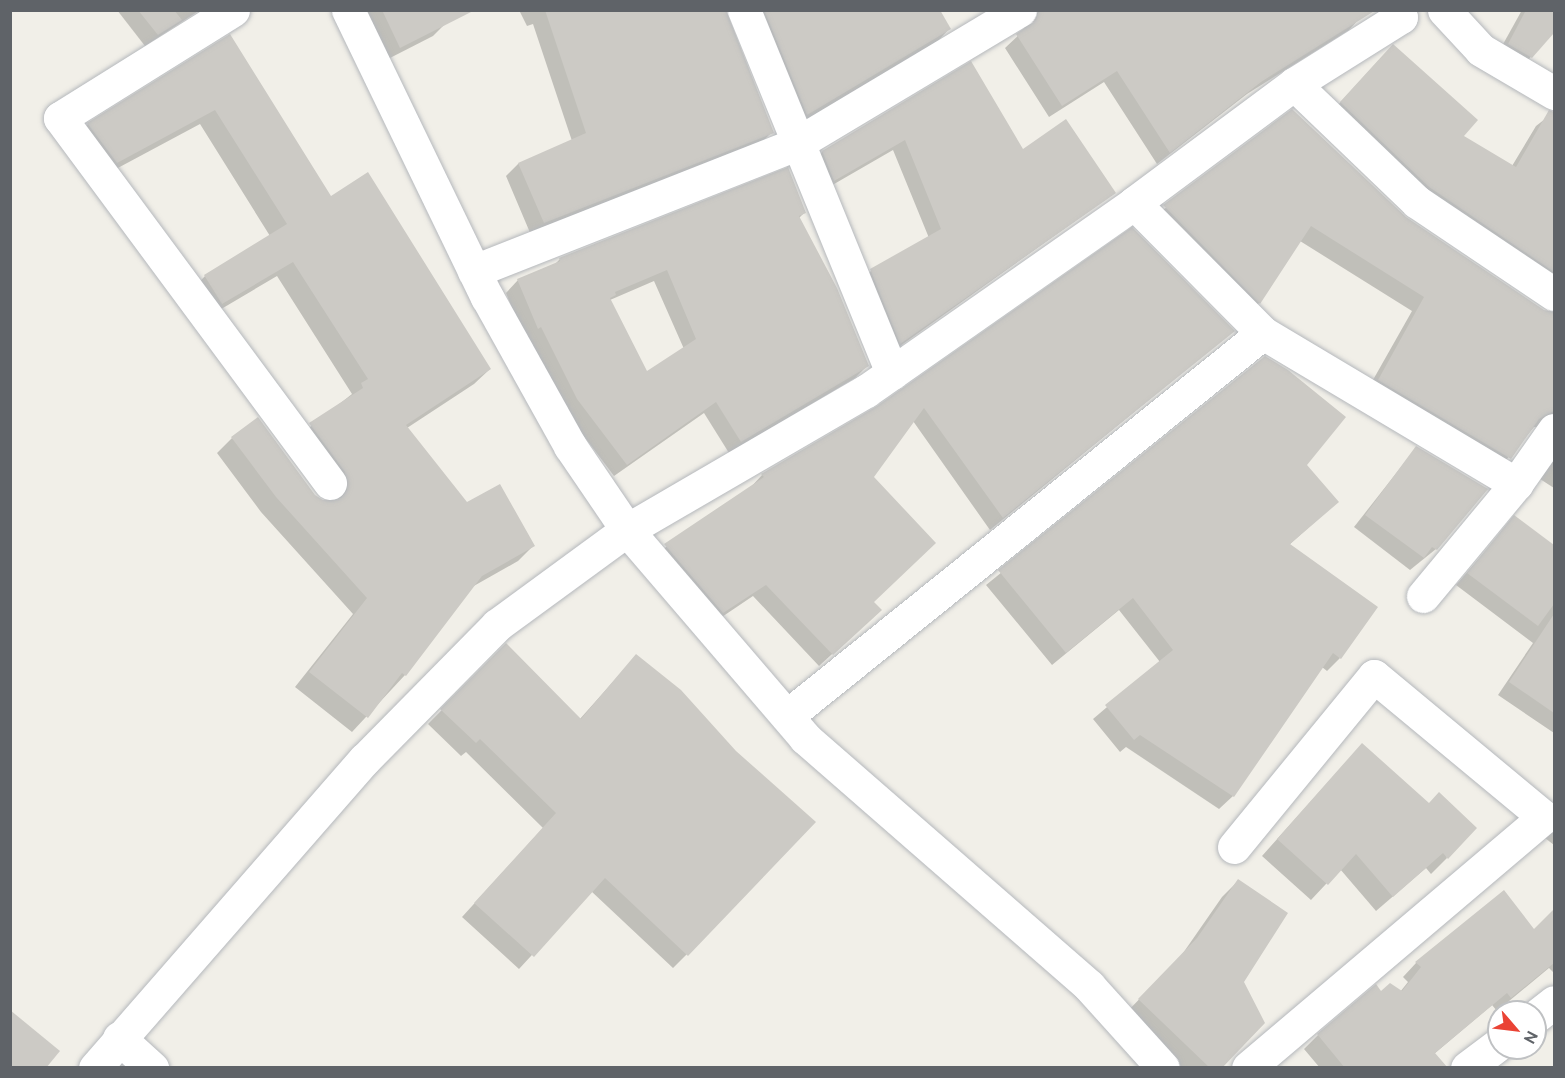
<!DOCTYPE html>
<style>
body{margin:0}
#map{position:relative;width:1565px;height:1078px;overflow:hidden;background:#f1efe8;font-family:Ubuntu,sans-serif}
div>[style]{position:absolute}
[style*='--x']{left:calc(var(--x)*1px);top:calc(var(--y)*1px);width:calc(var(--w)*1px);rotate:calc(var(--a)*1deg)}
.shadow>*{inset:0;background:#0003}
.building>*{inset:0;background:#cccac5}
.roads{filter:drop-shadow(0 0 2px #b5b8bc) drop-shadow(0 0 2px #b5b8bc)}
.street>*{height:33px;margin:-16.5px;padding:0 16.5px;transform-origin:16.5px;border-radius:16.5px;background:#fff}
span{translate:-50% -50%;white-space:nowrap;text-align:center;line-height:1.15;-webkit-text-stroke:4.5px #fff;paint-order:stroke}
.frame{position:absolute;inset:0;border:12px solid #5f6368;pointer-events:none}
.north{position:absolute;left:1487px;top:1000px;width:60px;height:60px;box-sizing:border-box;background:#fff;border:2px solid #bfc1c3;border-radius:50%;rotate:118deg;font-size:16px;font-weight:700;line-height:24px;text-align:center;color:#5f6368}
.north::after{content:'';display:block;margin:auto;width:21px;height:27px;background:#ea4335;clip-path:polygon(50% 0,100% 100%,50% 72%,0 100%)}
</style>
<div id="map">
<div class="shadow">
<div style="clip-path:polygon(117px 10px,200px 10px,145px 46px)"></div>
<div style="clip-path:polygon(364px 10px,439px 10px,445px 24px,433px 36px,388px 59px)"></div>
<div style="clip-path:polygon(519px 10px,724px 10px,772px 132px,759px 145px,531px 235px,506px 176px,518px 164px,572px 141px,533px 24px,527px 26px)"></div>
<div style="clip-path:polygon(743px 10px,938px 10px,949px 29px,937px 42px,795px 127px)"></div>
<div style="clip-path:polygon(1020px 10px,1367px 10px,1349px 30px,1247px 94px,1157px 164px,1104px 82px,1049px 117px,1005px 48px,1024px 30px,1024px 12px)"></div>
<div style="clip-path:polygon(1522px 10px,1554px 10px,1554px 31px,1520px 69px,1497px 55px)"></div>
<div style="clip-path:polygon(229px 36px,331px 198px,490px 369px,474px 384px,407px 428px,466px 504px,533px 546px,518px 561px,472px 587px,405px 675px,352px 732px,295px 687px,353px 614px,261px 512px,217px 453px,232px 438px,323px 502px,332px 501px,295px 439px,352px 394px,277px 276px,206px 318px,190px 292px,205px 276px,270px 236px,200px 124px,101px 177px,73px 139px,88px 124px)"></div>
<div style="clip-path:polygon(1379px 60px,1461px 136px,1512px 166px,1536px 126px,1554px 112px,1554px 299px,1327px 117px)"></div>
<div style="clip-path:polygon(970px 63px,1023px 151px,1114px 193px,889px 354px,859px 282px,871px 271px,929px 238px,893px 150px,822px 191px,811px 163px,822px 152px)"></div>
<div style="clip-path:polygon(1292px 111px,1405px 219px,1543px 311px,1554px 312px,1554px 436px,1551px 428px,1534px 427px,1496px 472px,1365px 394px,1412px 311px,1300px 241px,1259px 303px,1246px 316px,1150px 220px)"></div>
<div style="clip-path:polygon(evenodd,805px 212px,799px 218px,867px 366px,855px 378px,729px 453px,704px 413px,614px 476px,565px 411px,529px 338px,525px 340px,506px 293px,518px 280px,553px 266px,560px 259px,805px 212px,654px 281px,684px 349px,647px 373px,610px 300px,654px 281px)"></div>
<div style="clip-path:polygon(1233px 331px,990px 530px,913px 421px,872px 477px,872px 602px,867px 622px,819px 666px,753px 596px,710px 625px,652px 557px,750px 488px,762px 475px,878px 408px)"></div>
<div style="clip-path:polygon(1265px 358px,1305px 465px,1337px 502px,1289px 545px,1340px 658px,1327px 671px,1322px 667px,1233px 796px,1219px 809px,1126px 747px,1120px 752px,1093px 719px,1160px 662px,1119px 610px,1052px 665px,986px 585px)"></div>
<div style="clip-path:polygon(1416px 448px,1436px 549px,1410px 570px,1354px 527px)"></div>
<div style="clip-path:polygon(1554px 455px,1554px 488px,1540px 479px)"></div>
<div style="clip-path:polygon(1515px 517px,1554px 547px,1554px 733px,1498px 695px,1533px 643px,1456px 585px)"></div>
<div style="clip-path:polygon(506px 645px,579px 720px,636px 656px,735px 752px,687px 954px,673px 968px,591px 891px,519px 969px,462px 917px,543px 828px,466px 752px,461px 756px,428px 724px)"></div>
<div style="clip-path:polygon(1347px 761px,1428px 805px,1447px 858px,1431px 874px,1426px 868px,1376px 911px,1340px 869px,1311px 900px,1262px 856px)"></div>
<div style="clip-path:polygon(1554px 821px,1554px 845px,1545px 838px)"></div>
<div style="clip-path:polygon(1238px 881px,1242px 982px,1220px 1068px,1177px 1068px,1123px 1016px,1181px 956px,1222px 897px)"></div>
<div style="clip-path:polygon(1504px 893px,1534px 931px,1554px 911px,1554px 973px,1549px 968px,1497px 1011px,1492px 1005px,1434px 1054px,1436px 1068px,1320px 1068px,1304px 1049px,1318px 1035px,1376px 986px,1381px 993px,1400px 992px,1408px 982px,1403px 977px,1416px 963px)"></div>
</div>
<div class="building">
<div style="clip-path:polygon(138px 10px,174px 10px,182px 20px,158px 35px)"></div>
<div style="clip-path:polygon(382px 10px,475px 10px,400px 48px)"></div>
<div style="clip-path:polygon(545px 10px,726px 10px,774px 133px,544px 223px,518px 163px,586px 133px)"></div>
<div style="clip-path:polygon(764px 10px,940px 10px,951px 29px,807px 115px)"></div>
<div style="clip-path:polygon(1039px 10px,1376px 10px,1261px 82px,1170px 153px,1117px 71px,1062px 106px,1016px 34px,1036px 20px)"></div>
<div style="clip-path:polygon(1526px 10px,1554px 10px,1554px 33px,1532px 58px,1508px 44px)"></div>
<div style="clip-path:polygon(230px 34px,331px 196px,368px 172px,491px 369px,406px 425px,467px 502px,500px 484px,535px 546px,482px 576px,406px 676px,402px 673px,368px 718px,309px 672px,367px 598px,276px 497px,231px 437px,258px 417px,315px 495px,323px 500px,341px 498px,347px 490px,345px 472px,309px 423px,363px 388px,361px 383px,368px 379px,293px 262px,222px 304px,204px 275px,287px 224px,215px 110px,117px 163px,87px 123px)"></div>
<div style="clip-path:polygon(1393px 44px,1478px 120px,1464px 136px,1516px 167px,1549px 110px,1554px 112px,1554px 272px,1429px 187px,1340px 102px)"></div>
<div style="clip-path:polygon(971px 61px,1023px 149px,1066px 119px,1116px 193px,900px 344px,870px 269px,941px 229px,905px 140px,834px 181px,822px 151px)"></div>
<div style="clip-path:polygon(1292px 109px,1406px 217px,1544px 310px,1554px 312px,1554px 411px,1539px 419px,1511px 459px,1378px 380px,1424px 297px,1311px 226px,1260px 304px,1163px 205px)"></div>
<div style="clip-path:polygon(evenodd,788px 167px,806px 213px,799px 216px,837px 288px,869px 366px,741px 442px,716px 402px,627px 465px,577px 399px,541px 327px,538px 329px,517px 279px,560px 261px,559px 258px,788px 167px,667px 270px,696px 339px,647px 371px,610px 298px,616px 295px,615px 292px,667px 270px)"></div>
<div style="clip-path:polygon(1132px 227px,1235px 331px,1003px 518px,924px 408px,874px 477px,936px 543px,874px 602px,882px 610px,833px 655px,766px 585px,723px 613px,664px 544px,764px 477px,761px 474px,877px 406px)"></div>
<div style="clip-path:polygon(1265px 356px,1288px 370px,1346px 417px,1307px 465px,1339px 502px,1290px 544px,1378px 607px,1341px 659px,1333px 653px,1234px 797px,1140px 735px,1134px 740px,1105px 705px,1173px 650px,1133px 598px,1066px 653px,998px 570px)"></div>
<div style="clip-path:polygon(1416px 446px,1488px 489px,1437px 550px,1432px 547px,1424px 558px,1365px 515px)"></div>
<div style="clip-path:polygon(1514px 515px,1554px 545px,1554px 604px,1538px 626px,1467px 573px)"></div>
<div style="clip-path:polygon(1554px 614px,1554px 713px,1509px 682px)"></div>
<div style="clip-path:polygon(506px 643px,581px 719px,636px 654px,681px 690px,736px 751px,816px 822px,688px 956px,605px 878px,534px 957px,474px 903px,556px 813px,480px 739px,476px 743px,440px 709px)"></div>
<div style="clip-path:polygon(1362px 743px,1429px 803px,1439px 792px,1477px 828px,1448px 859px,1443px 853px,1393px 897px,1356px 854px,1328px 885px,1277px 839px)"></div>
<div style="clip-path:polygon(1238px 879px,1288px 913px,1244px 982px,1265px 1023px,1222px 1068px,1210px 1068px,1138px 999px,1197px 938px)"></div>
<div style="clip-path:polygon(1504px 890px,1534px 929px,1554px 909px,1554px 963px,1511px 998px,1507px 993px,1435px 1053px,1448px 1068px,1345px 1068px,1317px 1034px,1376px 984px,1381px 991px,1390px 983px,1402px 991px,1421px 967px,1415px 962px)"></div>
<div style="clip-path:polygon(10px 1010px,60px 1051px,46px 1068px,10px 1068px)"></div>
</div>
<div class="roads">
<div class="street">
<div style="--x:233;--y:10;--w:204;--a:148"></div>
<div style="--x:60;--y:118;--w:454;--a:53.5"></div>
<div style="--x:348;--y:10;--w:319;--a:64.2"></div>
<div style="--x:487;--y:297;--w:171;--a:60.9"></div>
<div style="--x:570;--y:446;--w:102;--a:55.8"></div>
<div style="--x:627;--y:530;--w:274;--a:49.4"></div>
<div style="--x:805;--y:738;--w:377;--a:41.1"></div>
<div style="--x:1089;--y:986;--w:110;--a:47.9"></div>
<div style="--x:744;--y:10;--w:392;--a:67.8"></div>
<div style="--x:1444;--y:10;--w:54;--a:47.2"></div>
<div style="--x:1481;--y:50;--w:85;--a:30.5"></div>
<div style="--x:1294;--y:84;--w:170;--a:43.8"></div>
<div style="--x:1417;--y:202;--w:165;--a:33.9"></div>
<div style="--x:474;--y:271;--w:346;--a:-21.5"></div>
<div style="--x:796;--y:144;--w:261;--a:-30.9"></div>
<div style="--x:1263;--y:333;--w:295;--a:30.8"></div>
<div style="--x:1516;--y:484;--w:66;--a:-54.9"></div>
<div style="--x:1423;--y:596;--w:146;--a:-50.3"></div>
<div style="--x:787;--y:716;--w:611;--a:-38.82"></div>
<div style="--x:1263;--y:333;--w:183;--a:-134.8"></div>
<div style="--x:1134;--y:203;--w:199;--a:-36.6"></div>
<div style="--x:1294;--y:84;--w:126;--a:-32.1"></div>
<div style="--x:1401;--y:17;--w:8;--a:-120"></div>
<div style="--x:1234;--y:847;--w:221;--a:-50.7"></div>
<div style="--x:1374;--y:676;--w:221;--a:39.7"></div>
<div style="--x:1544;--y:817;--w:388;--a:139.7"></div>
<div style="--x:1535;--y:1017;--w:24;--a:-38"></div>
<div style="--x:119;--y:1038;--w:45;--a:42.3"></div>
<div style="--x:95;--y:1068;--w:410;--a:-48.9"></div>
<div style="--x:365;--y:759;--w:188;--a:-45.4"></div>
<div style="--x:497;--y:625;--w:161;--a:-36.2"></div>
<div style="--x:627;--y:530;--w:276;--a:-30.2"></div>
<div style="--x:866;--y:391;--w:327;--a:-35"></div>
<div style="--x:1467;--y:1068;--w:40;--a:-37"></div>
</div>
</div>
<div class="frame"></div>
<div class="north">N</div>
</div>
